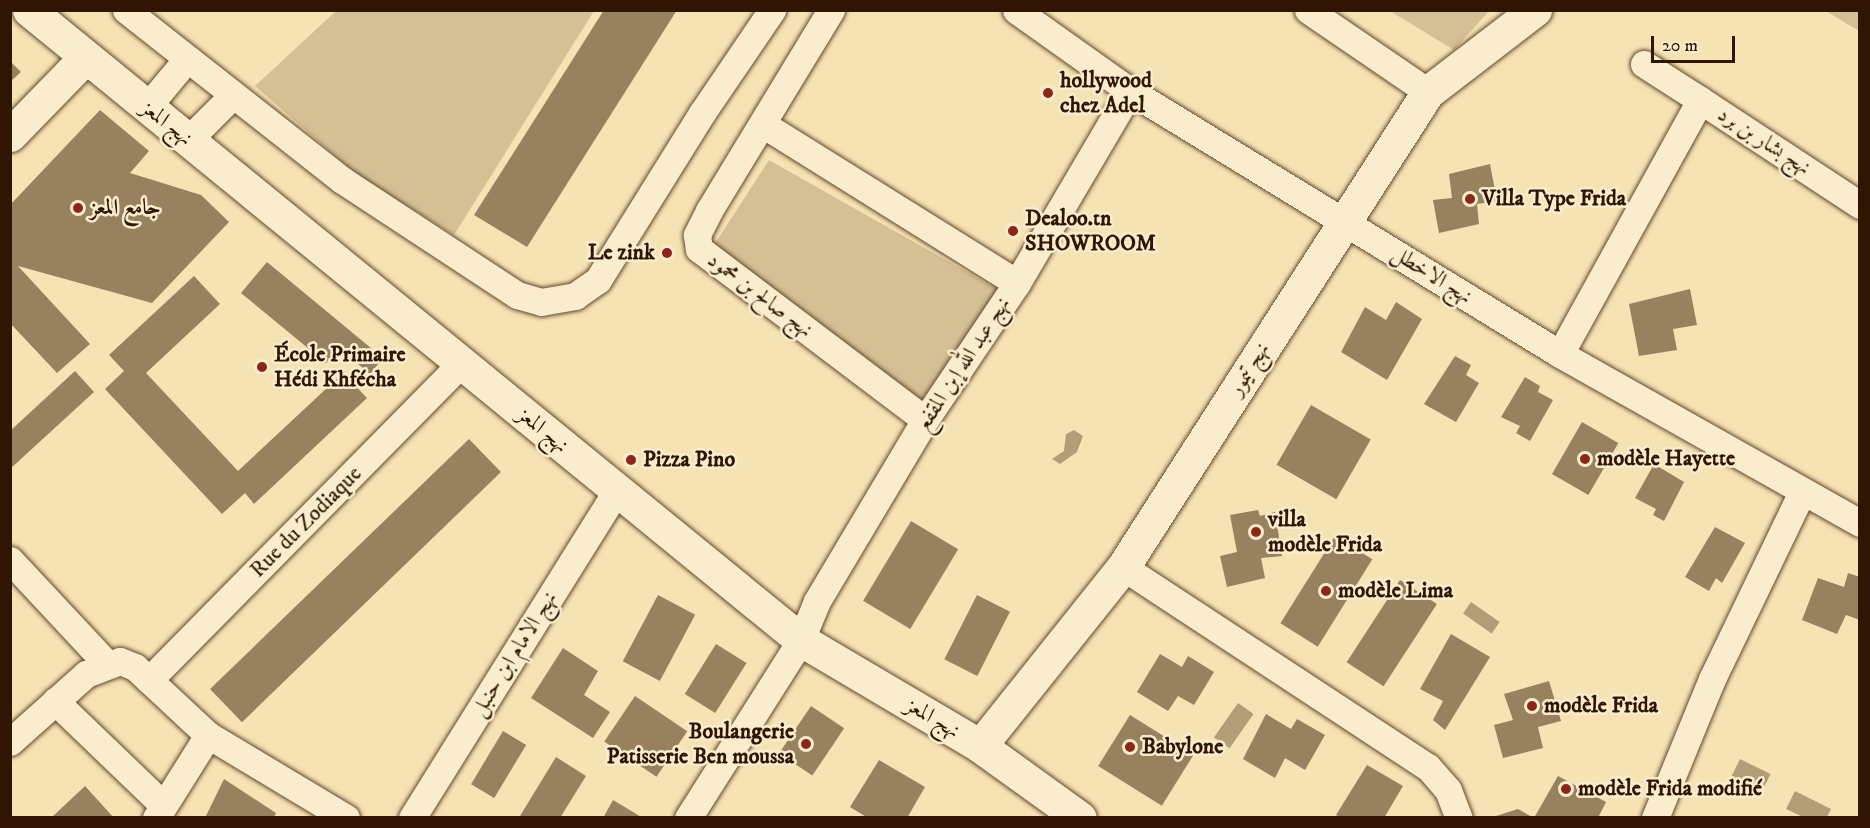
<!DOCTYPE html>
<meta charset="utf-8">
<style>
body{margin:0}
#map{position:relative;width:1870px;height:828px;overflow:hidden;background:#f6e3b3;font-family:"IM FELL DW Pica",Amiri,serif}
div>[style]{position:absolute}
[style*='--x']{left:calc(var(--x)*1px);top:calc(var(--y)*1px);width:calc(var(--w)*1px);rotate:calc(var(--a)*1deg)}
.green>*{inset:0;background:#d4c095}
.water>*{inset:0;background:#b39d77;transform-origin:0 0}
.building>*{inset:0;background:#97815e;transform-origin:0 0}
.roads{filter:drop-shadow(0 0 2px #62492e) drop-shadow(0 0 2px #62492e)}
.street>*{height:27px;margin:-13.5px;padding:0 13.5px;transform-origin:13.5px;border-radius:13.5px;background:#f9edce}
.secondary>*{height:33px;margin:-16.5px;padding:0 16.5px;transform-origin:16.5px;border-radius:16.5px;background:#f9edce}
.dots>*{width:16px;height:16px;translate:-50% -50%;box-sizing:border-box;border:3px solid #f9edce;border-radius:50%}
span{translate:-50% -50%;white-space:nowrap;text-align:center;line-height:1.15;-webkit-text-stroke:5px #f9edce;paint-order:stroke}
.poi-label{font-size:22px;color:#301602;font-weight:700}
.left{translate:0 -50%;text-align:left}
.right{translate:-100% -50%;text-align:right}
.street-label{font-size:22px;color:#301602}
.frame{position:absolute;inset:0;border:12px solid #301602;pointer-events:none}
.scale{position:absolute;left:1651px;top:36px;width:84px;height:27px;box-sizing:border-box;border:3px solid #301602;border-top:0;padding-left:8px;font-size:18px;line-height:21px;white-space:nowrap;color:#301602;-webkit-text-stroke:4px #f9edce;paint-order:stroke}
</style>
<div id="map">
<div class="green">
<div style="clip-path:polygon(336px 11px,594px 11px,454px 235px,356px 174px,255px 86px)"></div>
<div style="clip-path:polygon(1390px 11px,1489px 11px,1454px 50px)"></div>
<div style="clip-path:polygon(1826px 11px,1859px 11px,1859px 31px)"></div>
<div style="clip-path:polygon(769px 160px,997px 289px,926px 404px,714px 245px)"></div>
</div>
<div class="water">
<div style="clip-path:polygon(1074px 430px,1083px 436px,1077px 452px,1060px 464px,1052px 459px,1064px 451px,1066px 434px)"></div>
<div style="left:1471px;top:602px;width:35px;height:14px;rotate:35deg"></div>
<div style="left:1238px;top:703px;width:19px;height:42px;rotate:35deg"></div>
<div style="left:1740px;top:759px;width:34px;height:23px;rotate:26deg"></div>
<div style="clip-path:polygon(1795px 791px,1831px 809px,1827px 817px,1803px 817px,1786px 809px)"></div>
</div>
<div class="building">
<div style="clip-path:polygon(604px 10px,677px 10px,527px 247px,474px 215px)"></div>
<div style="clip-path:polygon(10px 61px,21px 72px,10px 82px)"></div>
<div style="clip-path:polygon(100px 110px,149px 151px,130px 173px,201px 195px,229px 222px,152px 303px,18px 266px,90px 344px,57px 373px,10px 323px,10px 205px)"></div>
<div style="clip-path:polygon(1490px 164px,1497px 201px,1477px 204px,1479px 224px,1439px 233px,1433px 200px,1452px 198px,1449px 174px)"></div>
<div style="clip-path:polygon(267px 262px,383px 358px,370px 374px,339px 348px,326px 363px,241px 293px)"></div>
<div style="clip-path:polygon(194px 276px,220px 304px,146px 373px,238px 471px,343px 373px,367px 398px,254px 504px,245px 493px,222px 514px,105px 389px,124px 371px,109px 355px)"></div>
<div style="clip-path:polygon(1690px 289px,1697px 325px,1673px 329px,1677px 350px,1639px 356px,1629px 304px)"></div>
<div style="clip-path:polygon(1396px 302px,1422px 319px,1387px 380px,1341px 352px,1365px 307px,1386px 320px)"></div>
<div style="clip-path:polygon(1455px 356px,1471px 365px,1466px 375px,1479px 383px,1456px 422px,1424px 404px)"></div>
<div style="clip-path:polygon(75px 371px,94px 392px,10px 469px,10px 431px)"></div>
<div style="clip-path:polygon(1525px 377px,1540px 386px,1538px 392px,1553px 400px,1530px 441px,1516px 433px,1520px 426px,1501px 417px)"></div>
<div style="left:1311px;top:405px;width:69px;height:69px;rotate:30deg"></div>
<div style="left:1582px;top:422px;width:42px;height:60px;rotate:30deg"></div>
<div style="left:469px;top:439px;width:46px;height:360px;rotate:46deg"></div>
<div style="clip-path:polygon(1654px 464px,1684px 482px,1664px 521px,1653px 515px,1656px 509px,1635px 498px)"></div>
<div style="clip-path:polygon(1258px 510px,1260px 516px,1275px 512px,1282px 556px,1261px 558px,1265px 578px,1227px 587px,1220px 556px,1237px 552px,1230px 515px)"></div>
<div style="left:911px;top:521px;width:55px;height:93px;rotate:31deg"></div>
<div style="clip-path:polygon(1715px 527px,1745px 543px,1722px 583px,1716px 578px,1709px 591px,1685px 577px)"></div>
<div style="left:1335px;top:536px;width:44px;height:103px;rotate:32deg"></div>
<div style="clip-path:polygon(1848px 573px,1860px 577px,1860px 620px,1846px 615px,1837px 634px,1802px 620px,1818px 578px,1844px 587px)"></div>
<div style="left:1400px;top:580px;width:44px;height:98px;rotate:33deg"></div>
<div style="left:658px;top:595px;width:42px;height:75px;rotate:28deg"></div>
<div style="left:977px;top:595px;width:37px;height:72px;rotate:27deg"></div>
<div style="clip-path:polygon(1451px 634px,1490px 657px,1445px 730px,1433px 720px,1443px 701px,1420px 689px)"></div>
<div style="left:716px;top:644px;width:36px;height:59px;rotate:32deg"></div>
<div style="clip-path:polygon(563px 648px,598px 671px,584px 695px,610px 712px,593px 738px,531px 698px)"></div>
<div style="clip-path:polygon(1160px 654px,1182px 667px,1188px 656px,1214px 672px,1194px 705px,1178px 696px,1168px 711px,1137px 692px)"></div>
<div style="clip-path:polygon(1549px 681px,1561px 721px,1538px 727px,1543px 748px,1503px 758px,1494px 725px,1513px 720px,1504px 694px)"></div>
<div style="left:635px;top:696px;width:63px;height:55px;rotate:34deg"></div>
<div style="left:811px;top:706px;width:40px;height:57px;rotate:34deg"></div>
<div style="clip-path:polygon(1266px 714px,1291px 729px,1297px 719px,1325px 735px,1305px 770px,1285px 758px,1275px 778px,1243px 759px)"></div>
<div style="left:1130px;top:715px;width:75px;height:60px;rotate:32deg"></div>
<div style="left:503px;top:731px;width:27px;height:62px;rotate:31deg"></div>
<div style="clip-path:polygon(556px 757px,586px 776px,560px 818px,523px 818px,520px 816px)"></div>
<div style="clip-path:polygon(879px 760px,925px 787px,907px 818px,868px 818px,850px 807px)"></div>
<div style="clip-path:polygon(1367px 765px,1403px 786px,1384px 818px,1341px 818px,1336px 815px)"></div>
<div style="clip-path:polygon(1558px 776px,1606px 802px,1598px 818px,1534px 818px)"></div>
<div style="clip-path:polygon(224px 779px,276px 813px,274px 818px,205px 818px)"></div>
<div style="clip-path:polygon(85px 786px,114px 818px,51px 818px)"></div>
<div style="clip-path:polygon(613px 800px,643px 818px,603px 818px)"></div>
<div style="clip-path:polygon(1518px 809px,1534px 818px,1496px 816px)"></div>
</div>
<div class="roads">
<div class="street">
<div style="--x:126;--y:10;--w:275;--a:38.2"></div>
<div style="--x:342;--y:180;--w:209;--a:33.3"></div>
<div style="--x:517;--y:295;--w:25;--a:16"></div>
<div style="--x:541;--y:302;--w:35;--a:-10"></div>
<div style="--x:575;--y:296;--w:28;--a:-35"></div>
<div style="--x:598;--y:280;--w:197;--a:-58.1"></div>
<div style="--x:702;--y:113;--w:125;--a:-55.8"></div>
<div style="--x:831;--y:10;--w:235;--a:121.3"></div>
<div style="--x:709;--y:211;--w:27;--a:117"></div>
<div style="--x:697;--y:235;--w:14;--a:82"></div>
<div style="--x:699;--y:249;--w:283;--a:37.1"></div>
<div style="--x:1016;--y:10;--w:140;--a:35.4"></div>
<div style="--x:1130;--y:91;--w:504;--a:31.45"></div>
<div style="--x:1560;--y:354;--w:344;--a:29.4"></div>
<div style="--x:1308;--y:10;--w:145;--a:34.3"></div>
<div style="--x:1644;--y:64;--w:67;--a:32.7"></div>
<div style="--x:147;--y:107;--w:62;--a:-50.2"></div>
<div style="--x:764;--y:125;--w:298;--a:32"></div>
<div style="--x:188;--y:140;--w:64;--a:-45"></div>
<div style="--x:1560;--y:354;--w:290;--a:-61.1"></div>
<div style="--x:1700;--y:100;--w:191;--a:33.3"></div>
<div style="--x:10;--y:560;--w:142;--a:47"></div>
<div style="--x:1123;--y:567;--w:365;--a:33.3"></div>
<div style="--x:1428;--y:767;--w:30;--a:49"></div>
<div style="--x:1448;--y:790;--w:30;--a:69"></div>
<div style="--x:149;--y:680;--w:445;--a:-45.4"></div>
<div style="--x:55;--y:701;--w:150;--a:43.9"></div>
<div style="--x:10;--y:742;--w:102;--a:-41.8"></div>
<div style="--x:86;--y:674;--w:36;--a:-21"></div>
<div style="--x:120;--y:661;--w:16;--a:22"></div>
<div style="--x:135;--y:667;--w:100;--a:43"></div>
<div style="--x:208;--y:735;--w:161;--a:31"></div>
<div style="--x:156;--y:818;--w:98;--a:-57.9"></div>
<div style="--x:412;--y:818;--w:385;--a:-58"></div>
<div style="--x:688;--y:818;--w:211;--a:-57.6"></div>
<div style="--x:801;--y:640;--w:42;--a:-67.7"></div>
<div style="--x:817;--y:601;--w:211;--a:-59.2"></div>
<div style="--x:925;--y:420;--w:165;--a:-56.1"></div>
<div style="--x:1017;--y:283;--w:223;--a:-59.5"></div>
<div style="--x:1655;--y:818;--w:150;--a:-67.7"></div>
<div style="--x:1712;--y:679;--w:208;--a:-64.3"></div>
</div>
<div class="secondary">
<div style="--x:29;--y:10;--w:996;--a:39.22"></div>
<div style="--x:801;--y:640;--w:208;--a:30.6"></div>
<div style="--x:980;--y:746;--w:123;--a:35.8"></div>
<div style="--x:10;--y:135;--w:107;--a:-45.8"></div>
<div style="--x:980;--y:746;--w:229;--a:-51.4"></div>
<div style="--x:1123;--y:567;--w:564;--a:-57.3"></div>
<div style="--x:1428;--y:92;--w:135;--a:-37.5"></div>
</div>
</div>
<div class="dots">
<div style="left:1048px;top:93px;background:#8f2418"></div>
<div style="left:1470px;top:199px;background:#8f2418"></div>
<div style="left:78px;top:208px;background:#8f2418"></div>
<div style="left:1013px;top:231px;background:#8f2418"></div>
<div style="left:667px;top:253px;background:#8f2418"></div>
<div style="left:262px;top:367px;background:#8f2418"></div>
<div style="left:1585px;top:459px;background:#8f2418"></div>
<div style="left:631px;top:460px;background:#8f2418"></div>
<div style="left:1256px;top:532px;background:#8f2418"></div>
<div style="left:1326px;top:591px;background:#8f2418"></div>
<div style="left:1532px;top:706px;background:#8f2418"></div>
<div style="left:806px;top:744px;background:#8f2418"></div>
<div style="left:1130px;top:747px;background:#8f2418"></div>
<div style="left:1566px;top:789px;background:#8f2418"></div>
</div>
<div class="poi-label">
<span class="left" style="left:1060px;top:93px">hollywood<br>chez Adel</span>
<span class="left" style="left:1482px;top:199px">Villa Type Frida</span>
<span class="left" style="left:90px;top:208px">جامع المعز</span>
<span class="left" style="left:1025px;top:231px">Dealoo.tn<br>SHOWROOM</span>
<span class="right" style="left:655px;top:253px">Le zink</span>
<span class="left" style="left:274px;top:367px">École Primaire<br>Hédi Khfécha</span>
<span class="left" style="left:1597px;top:459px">modèle Hayette</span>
<span class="left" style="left:643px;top:460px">Pizza Pino</span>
<span class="left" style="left:1268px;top:532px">villa<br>modèle Frida</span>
<span class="left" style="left:1338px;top:591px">modèle Lima</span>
<span class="left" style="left:1544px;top:706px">modèle Frida</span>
<span class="right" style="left:794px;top:744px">Boulangerie<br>Patisserie Ben moussa</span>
<span class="left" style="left:1142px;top:747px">Babylone</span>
<span class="left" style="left:1578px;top:789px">modèle Frida modifié</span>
</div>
<div class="street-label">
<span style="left:167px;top:123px;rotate:39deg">نهج المعز</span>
<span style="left:1764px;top:141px;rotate:33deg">نهج بشار بن برد</span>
<span style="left:1432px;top:275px;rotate:32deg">نهج الاخطل</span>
<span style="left:760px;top:295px;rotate:37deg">نهج صالح بن محمود</span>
<span style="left:963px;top:364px;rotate:-57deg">نهج عبد الله إبن المقفع</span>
<span style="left:1249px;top:369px;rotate:-58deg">نهج تيمور</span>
<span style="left:543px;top:430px;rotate:40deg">نهج المعز</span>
<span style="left:306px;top:522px;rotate:-45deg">Rue du Zodiaque</span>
<span style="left:514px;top:654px;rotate:-58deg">نهج الامام ابن حنبل</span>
<span style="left:933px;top:718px;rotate:31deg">نهج المعز</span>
</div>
<div class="frame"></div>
<div class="scale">20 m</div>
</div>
